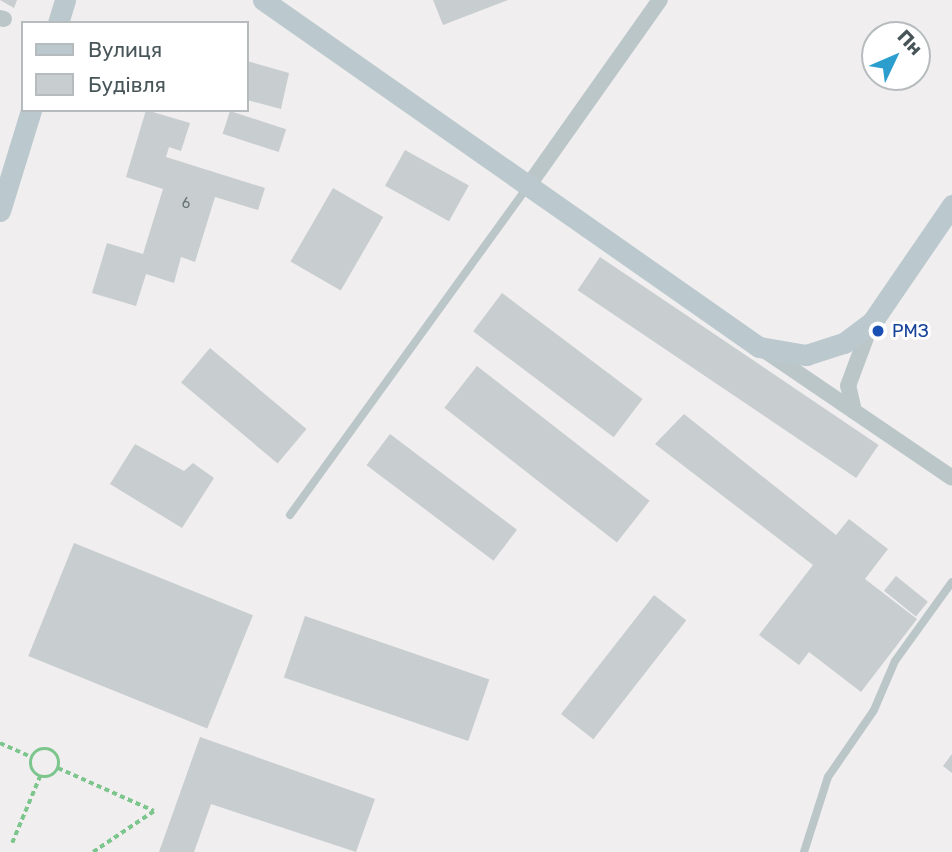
<!DOCTYPE html>
<meta charset="utf-8">
<style>
body{margin:0}
#map{position:relative;width:952px;height:852px;overflow:hidden;background:#f0eeef;font-family:Rubik,sans-serif}
div>[style]{position:absolute}
[style*='--x']{left:calc(var(--x)*1px);top:calc(var(--y)*1px);width:calc(var(--w)*1px);rotate:calc(var(--a)*1deg)}
.building>*{inset:0;background:#c8cdcf;transform-origin:0 0}
.path>*{height:3.5px;margin-top:-1.75px;transform-origin:0;background:repeating-linear-gradient(90deg,#7cc58d 0 5px,transparent 0 8.5px)}
.path>.ring{margin:-1.75px;padding:0;box-sizing:content-box;background:none;border:3.5px solid #7cc58d;border-radius:50%}
.lane>*{height:8px;margin:-4px;padding:0 4px;transform-origin:4px;border-radius:4px;background:#bbc6c9}
.street>*{height:16px;margin:-8px;padding:0 8px;transform-origin:8px;border-radius:8px;background:#bbc6c9}
.secondary>*{height:21px;margin:-10.5px;padding:0 10.5px;transform-origin:10.5px;border-radius:10.5px;background:#bbc9ce}
.dots>*{width:19px;height:19px;translate:-50% -50%;box-sizing:border-box;border:4px solid #fff;border-radius:50%}
span{translate:-50% -50%;white-space:nowrap;text-align:center;line-height:1.15;-webkit-text-stroke:6px #fff;paint-order:stroke}
.number-label{font-size:14px;color:#687476}
.number-label span{-webkit-text-stroke-width:0}
.transit-label{font-size:18px;color:#164399}
.left{translate:0 -50%;text-align:left}
.legend{position:absolute;left:21px;top:21px;width:228px;height:91px;box-sizing:border-box;background:#fff;border:2px solid #b6bbbd;margin:0;padding:9px 12px;list-style:none;font-size:21px;color:#485659}
.legend li{display:flex;align-items:center;gap:14px;height:35px}
.legend b{width:35px;border:2px solid #b6bbbd}
.north{position:absolute;left:861px;top:21px;width:70px;height:70px;box-sizing:border-box;background:#fff;border:2px solid #b6bbbd;border-radius:50%;rotate:46deg;font-size:19px;font-weight:700;line-height:28px;text-align:center;color:#485659}
.north::after{content:'';display:block;margin:auto;width:24px;height:32px;background:#2b9ece;clip-path:polygon(50% 0,100% 100%,50% 72%,0 100%)}
</style>
<div id="map">
<div class="building">
<div style="clip-path:polygon(0 0,17px 0,14px 8px)"></div>
<div style="clip-path:polygon(433px 0,508px 0,443px 25px)"></div>
<div style="clip-path:polygon(247px 61px,289px 73px,281px 109px,247px 100px)"></div>
<div style="clip-path:polygon(146px 110px,190px 123px,181px 151px,169px 147px,166px 157px,265px 188px,258px 210px,215px 197px,195px 262px,181px 257px,174px 283px,146px 274px,136px 306px,92px 293px,107px 243px,143px 254px,163px 189px,126px 177px)"></div>
<div style="left:230px;top:111px;width:59px;height:24px;rotate:18deg"></div>
<div style="left:405px;top:150px;width:73px;height:41px;rotate:29deg"></div>
<div style="left:333px;top:188px;width:58px;height:85px;rotate:30deg"></div>
<div style="left:600px;top:257px;width:336px;height:40px;rotate:34deg"></div>
<div style="left:502px;top:293px;width:176px;height:48px;rotate:37deg"></div>
<div style="left:210px;top:348px;width:126px;height:45px;rotate:40deg"></div>
<div style="left:477px;top:366px;width:219px;height:53px;rotate:38deg"></div>
<div style="clip-path:polygon(684px 414px,836px 535px,849px 519px,888px 549px,865px 579px,917px 619px,861px 692px,809px 652px,799px 665px,759px 635px,813px 565px,655px 444px)"></div>
<div style="left:390px;top:434px;width:159px;height:39px;rotate:37deg"></div>
<div style="clip-path:polygon(135px 444px,184px 471px,193px 463px,214px 478px,182px 528px,110px 484px)"></div>
<div style="left:74px;top:543px;width:193px;height:122px;rotate:22deg"></div>
<div style="left:896px;top:576px;width:41px;height:19px;rotate:39deg"></div>
<div style="left:654px;top:595px;width:41px;height:151px;rotate:38deg"></div>
<div style="left:305px;top:616px;width:195px;height:65px;rotate:19deg"></div>
<div style="clip-path:polygon(200px 737px,375px 799px,356px 852px,211px 804px,194px 852px,159px 852px)"></div>
<div style="clip-path:polygon(952px 754px,952px 773px,943px 766px)"></div>
</div>
<div class="path">
<div style="--x:0;--y:743;--w:35;--a:24"></div>
<div class="ring" style="left:31px;top:749px;width:24.5px;height:24.5px"></div>
<div style="--x:58;--y:768;--w:105;--a:24.1"></div>
<div style="--x:12;--y:843;--w:73;--a:-67.3"></div>
<div style="--x:93;--y:852;--w:73;--a:-33.9"></div>
</div>
<div class="lane">
<div style="--x:290;--y:515;--w:405;--a:-54.1"></div>
<div style="--x:804;--y:852;--w:79;--a:-72.3"></div>
<div style="--x:828;--y:777;--w:81;--a:-55.5"></div>
<div style="--x:874;--y:710;--w:53;--a:-66.8"></div>
<div style="--x:895;--y:661;--w:97;--a:-54.2"></div>
</div>
<div class="street">
<div style="--x:0;--y:18;--w:4;--a:14"></div>
<div style="--x:531;--y:182;--w:223;--a:-54.7"></div>
<div style="--x:764;--y:350;--w:227;--a:34.2"></div>
<div style="--x:854;--y:411;--w:26;--a:-103"></div>
<div style="--x:848;--y:386;--w:66;--a:-69.6"></div>
</div>
<div class="secondary">
<div style="--x:263;--y:0;--w:605;--a:34.98"></div>
<div style="--x:759;--y:347;--w:48;--a:9.7"></div>
<div style="--x:806;--y:355;--w:40;--a:-18"></div>
<div style="--x:844;--y:343;--w:35;--a:-37"></div>
<div style="--x:872;--y:322;--w:142;--a:-55.6"></div>
<div style="--x:58;--y:23;--w:24;--a:-73"></div>
<div style="--x:0;--y:211;--w:106;--a:-72.9"></div>
</div>
<div class="dots">
<div style="left:878px;top:331px;background:#1a4fb4"></div>
</div>
<div class="number-label">
<span style="left:186px;top:204px">6</span>
</div>
<div class="transit-label">
<span class="left" style="left:892px;top:331px">РМЗ</span>
</div>
<ul class="legend">
<li><b style="height:9px;background:#bbc9ce"></b>Вулиця</li>
<li><b style="height:19px;background:#c8cdcf"></b>Будівля</li>
</ul>
<div class="north">Пн</div>
</div>
